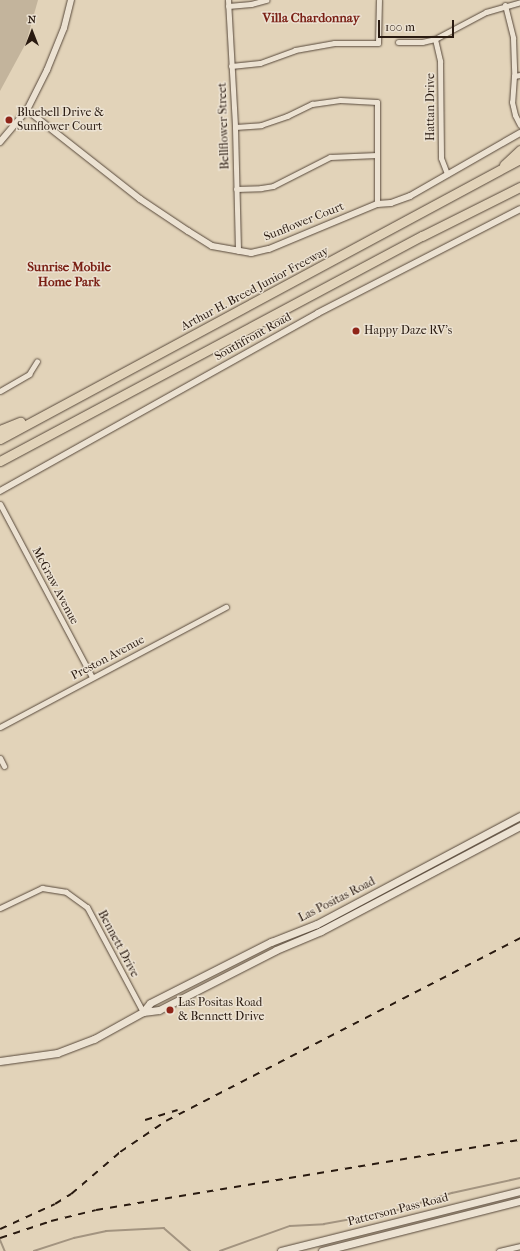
<!DOCTYPE html>
<style>
body{margin:0}
#map{position:relative;width:520px;height:1251px;overflow:hidden;background:#e2d3b9;font-family:"IM FELL French Canon",serif}
div>[style]{position:absolute}
[style*='--x']{left:calc(var(--x)*1px);top:calc(var(--y)*1px);width:calc(var(--w)*1px);rotate:calc(var(--a)*1deg)}
.green>*{inset:0;background:#c3b49c}
.stream>*{height:1.5px;margin:-0.75px;padding:0 0.75px;transform-origin:0.75px;border-radius:0.75px;background:#a39480}
.roads{filter:drop-shadow(0 0 1px #57483a) drop-shadow(0 0 1px #57483a)}
.minor>*{height:5px;margin:-2.5px;padding:0 2.5px;transform-origin:2.5px;border-radius:2.5px;background:#ece2d2}
.tertiary>*{height:6px;margin:-3px;padding:0 3px;transform-origin:3px;border-radius:3px;background:#ece2d2}
.secondary>*{height:7px;margin:-3.5px;padding:0 3.5px;transform-origin:3.5px;border-radius:3.5px;background:#ece2d2}
.motorway>*{height:9px;margin:-4.5px;padding:0 4.5px;transform-origin:4.5px;border-radius:4.5px;background:#e2d3b9}
.rail>*{height:1.5px;margin-top:-0.75px;transform-origin:0;background:repeating-linear-gradient(90deg,#291a10 0 7px,transparent 0 14px)}
.dots>*{width:11px;height:11px;translate:-50% -50%;box-sizing:border-box;border:2px solid #ece2d2;border-radius:50%}
span{translate:-50% -50%;white-space:nowrap;text-align:center;line-height:1.15;-webkit-text-stroke:3px #ece2d2;paint-order:stroke}
.street-label{font-size:12px;color:#291a10}
.poi-label{font-size:12px;color:#291a10}
.left{translate:0 -50%;text-align:left}
.neighbourhood-label{font-size:13px;color:#7a1f14;font-weight:700}
.north{position:absolute;left:12px;top:12px;width:40px;height:40px;-webkit-text-stroke:3px #ece2d2;paint-order:stroke;rotate:0deg;font-size:11px;font-weight:700;line-height:16px;text-align:center;color:#291a10}
.north::after{content:'';display:block;margin:auto;width:14px;height:18px;background:#291a10;clip-path:polygon(50% 0,100% 100%,50% 72%,0 100%)}
.scale{position:absolute;left:378px;top:20px;width:76px;height:18px;box-sizing:border-box;border:2px solid #291a10;border-top:0;padding-left:5px;font-size:12px;line-height:14px;white-space:nowrap;color:#291a10;-webkit-text-stroke:3px #ece2d2;paint-order:stroke}
</style>
<div id="map">
<div class="green">
<div style="clip-path:polygon(0 0,38px 0,26px 43px,0 91px)"></div>
</div>
<div class="stream">
<div style="--x:0;--y:1239;--w:13;--a:67"></div>
<div style="--x:34;--y:1251;--w:42;--a:-18"></div>
<div style="--x:74;--y:1238;--w:33;--a:-12"></div>
<div style="--x:106;--y:1231;--w:58;--a:-3"></div>
<div style="--x:164;--y:1228;--w:35;--a:41"></div>
<div style="--x:220;--y:1251;--w:74;--a:-19.7"></div>
<div style="--x:290;--y:1226;--w:34;--a:-3"></div>
<div style="--x:324;--y:1224;--w:68;--a:-10.2"></div>
<div style="--x:391;--y:1212;--w:64;--a:-17.3"></div>
<div style="--x:452;--y:1193;--w:70;--a:-12.4"></div>
</div>
<div class="roads">
<div class="minor">
<div style="--x:228;--y:0;--w:127;--a:86.8"></div>
<div style="--x:235;--y:127;--w:124;--a:88.6"></div>
<div style="--x:505;--y:5;--w:34;--a:76"></div>
<div style="--x:513;--y:38;--w:38;--a:88"></div>
<div style="--x:514;--y:76;--w:26;--a:94"></div>
<div style="--x:512;--y:102;--w:13;--a:77"></div>
<div style="--x:515;--y:115;--w:11;--a:63"></div>
<div style="--x:228;--y:6;--w:23;--a:-5"></div>
<div style="--x:251;--y:4;--w:16;--a:-15"></div>
<div style="--x:435;--y:39;--w:23;--a:77"></div>
<div style="--x:440;--y:61;--w:97;--a:89.4"></div>
<div style="--x:441;--y:158;--w:17;--a:69"></div>
<div style="--x:398;--y:42;--w:24;--a:0"></div>
<div style="--x:422;--y:42;--w:13;--a:-13"></div>
<div style="--x:435;--y:39;--w:58;--a:-27.9"></div>
<div style="--x:486;--y:12;--w:35;--a:-16"></div>
<div style="--x:231;--y:66;--w:29;--a:-6"></div>
<div style="--x:260;--y:63;--w:37;--a:-20"></div>
<div style="--x:295;--y:50;--w:40;--a:-10"></div>
<div style="--x:334;--y:43;--w:44;--a:0"></div>
<div style="--x:378;--y:43;--w:43;--a:-88.7"></div>
<div style="--x:514;--y:76;--w:6;--a:-9"></div>
<div style="--x:235;--y:127;--w:26;--a:-4"></div>
<div style="--x:261;--y:125;--w:28;--a:-19"></div>
<div style="--x:287;--y:116;--w:28;--a:-26"></div>
<div style="--x:312;--y:104;--w:28;--a:-8"></div>
<div style="--x:340;--y:100;--w:37;--a:3"></div>
<div style="--x:377;--y:102;--w:102;--a:90"></div>
<div style="--x:236;--y:189;--w:25;--a:-2"></div>
<div style="--x:261;--y:188;--w:12;--a:-9"></div>
<div style="--x:273;--y:186;--w:64;--a:-27"></div>
<div style="--x:330;--y:157;--w:47;--a:-2.4"></div>
<div style="--x:0;--y:391;--w:34;--a:-30"></div>
<div style="--x:29;--y:374;--w:15;--a:-58"></div>
<div style="--x:0;--y:504;--w:196;--a:62"></div>
<div style="--x:0;--y:727;--w:256;--a:-28"></div>
<div style="--x:0;--y:758;--w:9;--a:63"></div>
<div style="--x:0;--y:908;--w:47;--a:-25.5"></div>
<div style="--x:42;--y:888;--w:24;--a:9"></div>
<div style="--x:66;--y:892;--w:26;--a:36"></div>
<div style="--x:87;--y:907;--w:119;--a:61.9"></div>
<div style="--x:499;--y:1251;--w:22;--a:-13"></div>
</div>
<div class="tertiary">
<div style="--x:27;--y:110;--w:144;--a:38.2"></div>
<div style="--x:140;--y:199;--w:58;--a:33.7"></div>
<div style="--x:188;--y:231;--w:28;--a:32"></div>
<div style="--x:212;--y:246;--w:40;--a:10"></div>
<div style="--x:251;--y:253;--w:18;--a:-13"></div>
<div style="--x:269;--y:249;--w:117;--a:-22.6"></div>
<div style="--x:377;--y:204;--w:14;--a:-4"></div>
<div style="--x:391;--y:203;--w:20;--a:-20"></div>
<div style="--x:410;--y:196;--w:127;--a:-29.8"></div>
<div style="--x:0;--y:142;--w:42;--a:-49.8"></div>
<div style="--x:27;--y:110;--w:45;--a:-63.4"></div>
<div style="--x:47;--y:70;--w:45;--a:-68"></div>
<div style="--x:64;--y:28;--w:29;--a:-76"></div>
<div style="--x:0;--y:491;--w:364;--a:-29.2"></div>
<div style="--x:318;--y:313;--w:227;--a:-27.2"></div>
</div>
<div class="secondary">
<div style="--x:143;--y:1012;--w:11;--a:-52"></div>
<div style="--x:150;--y:1003;--w:136;--a:-26.8"></div>
<div style="--x:271;--y:942;--w:49;--a:-21.4"></div>
<div style="--x:317;--y:924;--w:230;--a:-28"></div>
<div style="--x:0;--y:1061;--w:58;--a:-8"></div>
<div style="--x:57;--y:1053;--w:40;--a:-21"></div>
<div style="--x:94;--y:1039;--w:56;--a:-28.9"></div>
<div style="--x:143;--y:1012;--w:16;--a:-7"></div>
<div style="--x:159;--y:1010;--w:131;--a:-27.1"></div>
<div style="--x:276;--y:950;--w:49;--a:-22.9"></div>
<div style="--x:321;--y:931;--w:225;--a:-27.8"></div>
<div style="--x:281;--y:1251;--w:246;--a:-14.1"></div>
<div style="--x:322;--y:1251;--w:204;--a:-14.2"></div>
</div>
<div class="motorway">
<div style="--x:504;--y:165;--w:22;--a:-43"></div>
<div style="--x:0;--y:430;--w:22;--a:-22"></div>
<div style="--x:0;--y:439;--w:591;--a:-28.3"></div>
<div style="--x:0;--y:461;--w:478;--a:-28.1"></div>
<div style="--x:422;--y:236;--w:110;--a:-26.6"></div>
</div>
</div>
<div class="rail">
<div style="--x:145;--y:1120;--w:34;--a:-17"></div>
<div style="--x:0;--y:1229;--w:60;--a:-24.4"></div>
<div style="--x:55;--y:1204;--w:19;--a:-32"></div>
<div style="--x:71;--y:1194;--w:65;--a:-40.6"></div>
<div style="--x:120;--y:1152;--w:55;--a:-34"></div>
<div style="--x:166;--y:1121;--w:399;--a:-27.3"></div>
<div style="--x:0;--y:1238;--w:54;--a:-18.4"></div>
<div style="--x:51;--y:1221;--w:46;--a:-13.7"></div>
<div style="--x:96;--y:1210;--w:430;--a:-9.4"></div>
</div>
<div class="dots">
<div style="left:9px;top:120px;background:#8f2418"></div>
<div style="left:356px;top:331px;background:#8f2418"></div>
<div style="left:170px;top:1010px;background:#8f2418"></div>
</div>
<div class="street-label">
<span style="left:431px;top:107px;rotate:-90deg">Hattan Drive</span>
<span style="left:224px;top:126px;rotate:-92deg">Bellflower Street</span>
<span style="left:304px;top:222px;rotate:-22deg">Sunflower Court</span>
<span style="left:255px;top:289px;rotate:-28deg">Arthur H. Breed Junior Freeway</span>
<span style="left:253px;top:337px;rotate:-29deg">Southfront Road</span>
<span style="left:55px;top:586px;rotate:62deg">McGraw Avenue</span>
<span style="left:108px;top:658px;rotate:-28deg">Preston Avenue</span>
<span style="left:337px;top:900px;rotate:-27deg">Las Positas Road</span>
<span style="left:118px;top:944px;rotate:62deg">Bennett Drive</span>
<span style="left:398px;top:1210px;rotate:-14deg">Patterson Pass Road</span>
</div>
<div class="poi-label">
<span class="left" style="left:17px;top:120px">Bluebell Drive &amp;<br>Sunflower Court</span>
<span class="left" style="left:364px;top:331px">Happy Daze RV's</span>
<span class="left" style="left:178px;top:1010px">Las Positas Road<br>&amp; Bennett Drive</span>
</div>
<div class="neighbourhood-label">
<span style="left:311px;top:18px">Villa Chardonnay</span>
<span style="left:69px;top:275px">Sunrise Mobile<br>Home Park</span>
</div>
<div class="north">N</div>
<div class="scale">100 m</div>
</div>
